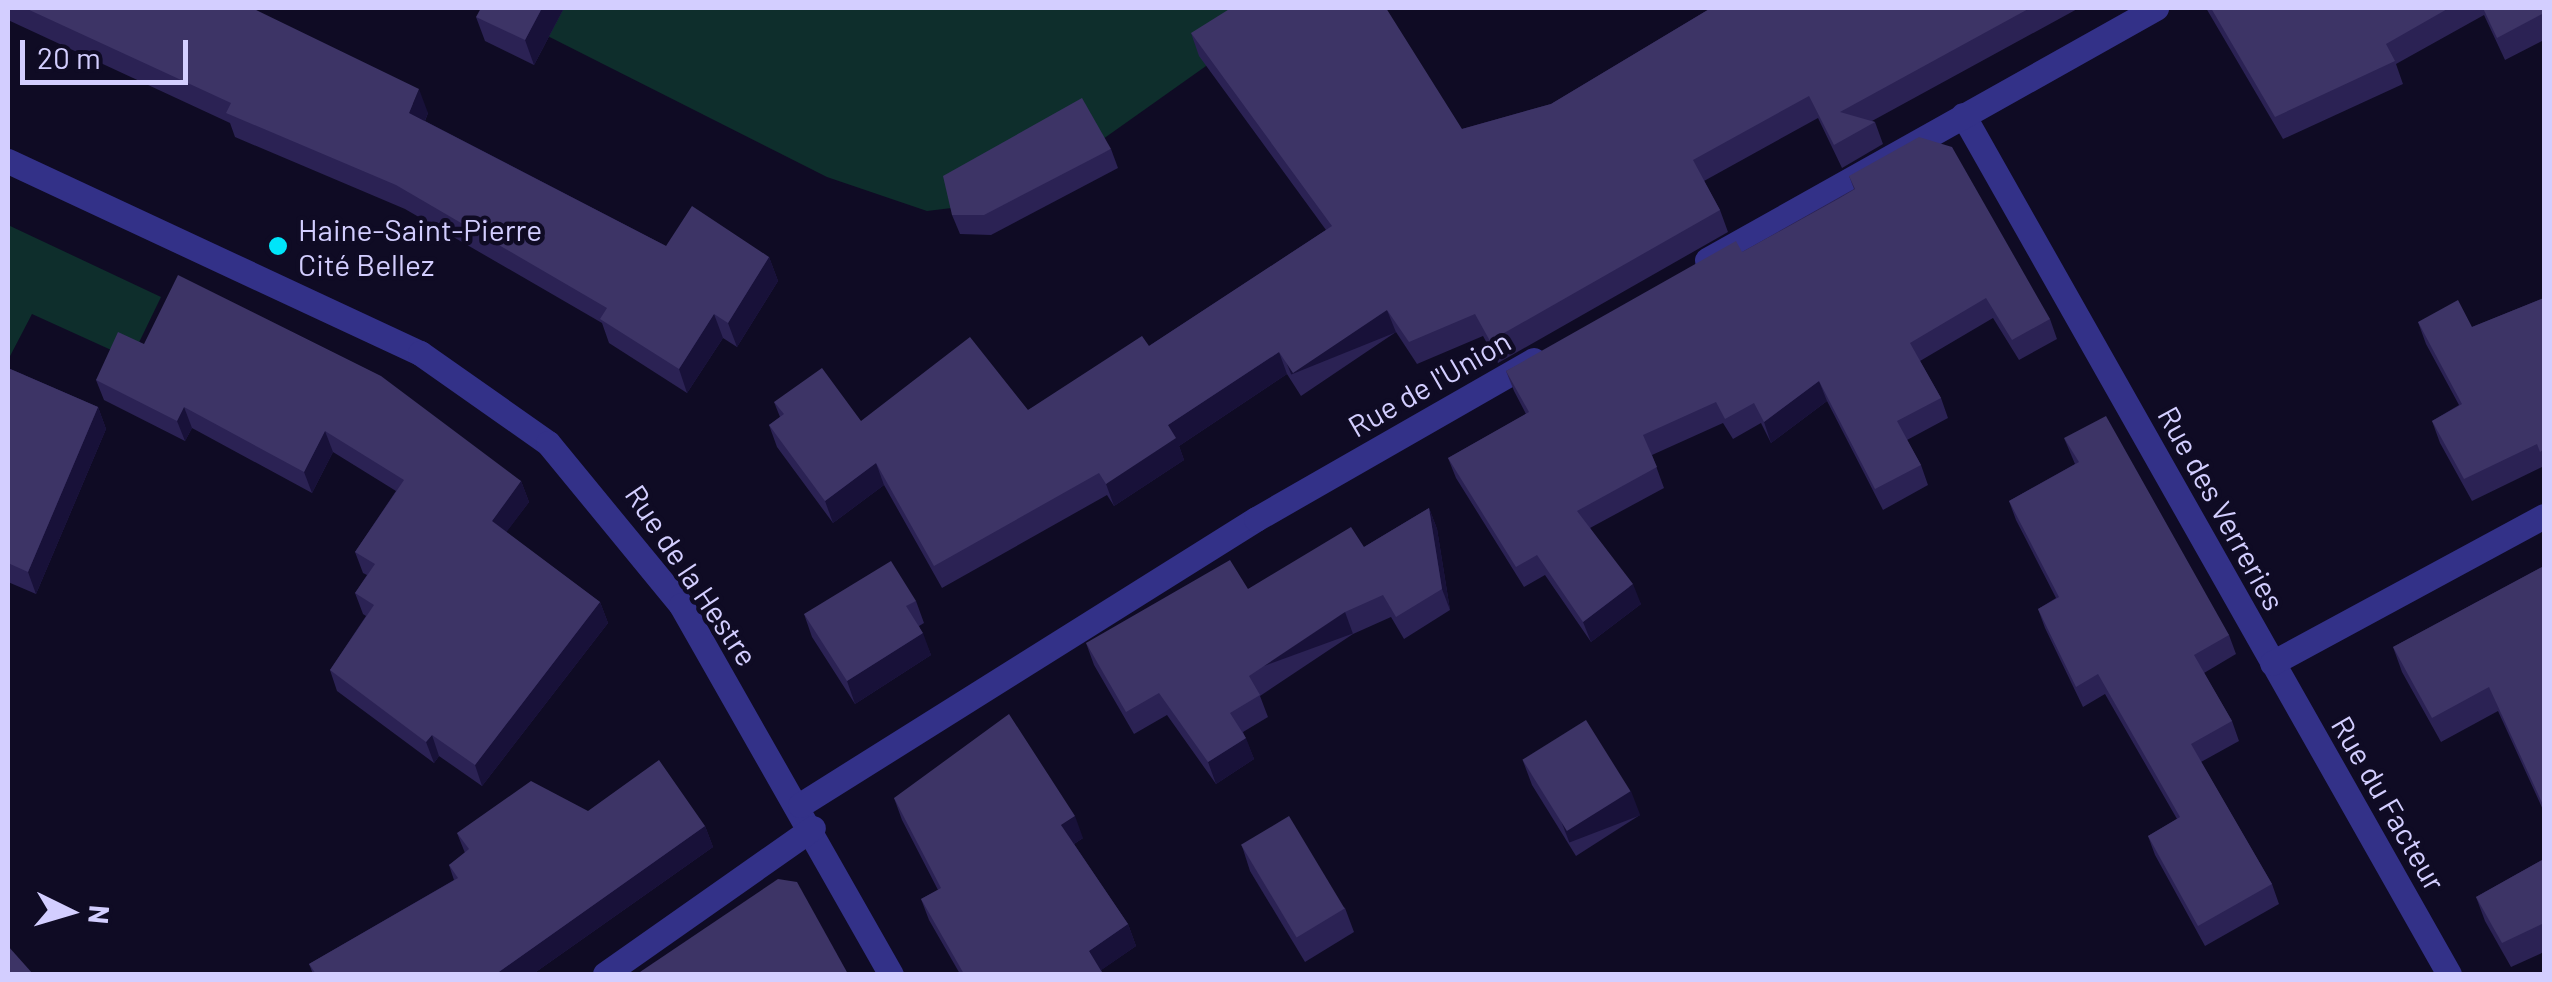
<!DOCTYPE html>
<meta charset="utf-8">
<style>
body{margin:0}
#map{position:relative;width:2552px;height:982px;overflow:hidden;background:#0f0b24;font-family:Barlow,sans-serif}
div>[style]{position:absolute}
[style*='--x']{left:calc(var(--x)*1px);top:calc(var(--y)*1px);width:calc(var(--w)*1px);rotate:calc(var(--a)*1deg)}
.green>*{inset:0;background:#0e2e2c}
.minor>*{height:25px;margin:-12.5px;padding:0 12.5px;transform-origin:12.5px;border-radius:12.5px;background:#333188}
.wall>*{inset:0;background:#2b2254}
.shaded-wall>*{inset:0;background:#181139;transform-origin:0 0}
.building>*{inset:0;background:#3d3466;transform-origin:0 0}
.dots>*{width:28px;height:28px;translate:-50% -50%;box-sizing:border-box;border:5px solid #0f0b24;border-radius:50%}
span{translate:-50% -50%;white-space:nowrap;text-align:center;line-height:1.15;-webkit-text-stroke:9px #0f0b24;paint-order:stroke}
.poi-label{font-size:30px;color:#d3ceff}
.left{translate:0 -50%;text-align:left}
.street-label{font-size:30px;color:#d3ceff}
.frame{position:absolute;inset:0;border:10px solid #d3ceff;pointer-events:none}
.north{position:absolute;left:20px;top:862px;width:100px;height:100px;-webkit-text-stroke:8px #0f0b24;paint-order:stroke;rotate:95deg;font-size:28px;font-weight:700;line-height:40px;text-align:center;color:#d3ceff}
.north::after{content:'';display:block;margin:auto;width:35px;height:45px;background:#d3ceff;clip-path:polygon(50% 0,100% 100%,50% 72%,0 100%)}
.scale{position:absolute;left:20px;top:40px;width:168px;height:45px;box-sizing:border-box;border:5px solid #d3ceff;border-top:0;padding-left:12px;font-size:30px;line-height:35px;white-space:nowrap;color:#d3ceff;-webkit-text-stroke:8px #0f0b24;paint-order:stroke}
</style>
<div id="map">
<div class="green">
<div style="clip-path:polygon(492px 8px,1288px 8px,1017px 200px,927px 211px,827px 177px)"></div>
<div style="clip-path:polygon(8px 225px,161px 297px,131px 359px,32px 314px,8px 360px)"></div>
</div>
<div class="minor">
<div style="--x:1963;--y:115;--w:987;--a:60.5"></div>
<div style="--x:8;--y:161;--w:455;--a:25"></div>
<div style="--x:420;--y:353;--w:156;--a:35.1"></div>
<div style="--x:548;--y:443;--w:210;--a:50.6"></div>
<div style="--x:681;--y:605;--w:425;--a:60.4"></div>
<div style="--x:1707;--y:260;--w:515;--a:-29.3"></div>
<div style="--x:2272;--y:663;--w:309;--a:-28.4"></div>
<div style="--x:800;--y:805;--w:538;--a:-32.1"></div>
<div style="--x:1256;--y:519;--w:320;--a:-29.8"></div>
<div style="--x:605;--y:974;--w:254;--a:-35.1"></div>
</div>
<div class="wall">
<div style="clip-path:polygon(8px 8px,252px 8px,428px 113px,425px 121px,666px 246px,769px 257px,778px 281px,737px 347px,723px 338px,687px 393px,609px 343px,602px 323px,405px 209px,235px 137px,230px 123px,8px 20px)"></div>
<div style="clip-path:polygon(564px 8px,534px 65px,485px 41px,476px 17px)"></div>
<div style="clip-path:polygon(1711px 8px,2079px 8px,1872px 121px,1875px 122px,1883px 144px,1842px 168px,1818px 118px,1704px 181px,1720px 210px,1728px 232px,1498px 363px,1483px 336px,1417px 364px,1396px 332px,1301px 396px,1287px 374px,1179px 446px,1184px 460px,1114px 506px,1107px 495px,942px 588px,884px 485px,833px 523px,777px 447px,769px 425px,780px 417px,774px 402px,861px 421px,1028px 410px,1149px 346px,1326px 230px,1199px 56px,1191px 33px,1462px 129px,1551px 104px)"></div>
<div style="clip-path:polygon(2206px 8px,2544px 8px,2544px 40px,2505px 60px,2484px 15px,2396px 64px,2403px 84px,2283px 139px)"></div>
<div style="clip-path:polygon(1111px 149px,1118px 168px,991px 235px,960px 234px,952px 215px)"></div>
<div style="clip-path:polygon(1849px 176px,2050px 319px,2057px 339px,2019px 360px,1993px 318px,1920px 361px,1941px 398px,1948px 418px,1907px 440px,1921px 465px,1928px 485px,1883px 510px,1827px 401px,1771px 443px,1761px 423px,1733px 439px,1723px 423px,1652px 455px,1664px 488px,1590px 528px,1641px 604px,1591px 642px,1545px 575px,1524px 587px,1456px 478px,1448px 458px,1526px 414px,1514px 391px,1506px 371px,1742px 252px,1854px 189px)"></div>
<div style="clip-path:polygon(2544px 298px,2544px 466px,2472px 501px,2440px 443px,2432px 421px,2459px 405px,2426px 344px,2418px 322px,2472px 327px)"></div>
<div style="clip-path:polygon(144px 344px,521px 481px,529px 502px,506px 532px,600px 602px,608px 623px,482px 786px,439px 756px,434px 763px,337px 691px,330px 670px,366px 616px,363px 614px,355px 593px,367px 575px,363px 573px,355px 552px,396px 491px,333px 452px,312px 493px,192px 428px,185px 441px,104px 400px,96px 380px)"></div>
<div style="clip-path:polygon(8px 368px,98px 407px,106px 429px,36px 594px,8px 582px)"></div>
<div style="clip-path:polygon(2064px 438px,2229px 635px,2236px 654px,2204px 673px,2232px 721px,2239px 741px,2201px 762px,2272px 884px,2279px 904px,2205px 946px,2155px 855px,2148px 836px,2177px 819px,2105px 694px,2083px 707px,2045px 628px,2038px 609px,2056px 598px,2016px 520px,2009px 501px,2075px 464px)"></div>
<div style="clip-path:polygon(1429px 508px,1437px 529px,1450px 610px,1404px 639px,1391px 617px,1353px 634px,1260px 696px,1268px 717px,1243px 732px,1254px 759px,1216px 784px,1167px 715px,1134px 734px,1094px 665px,1086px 643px,1248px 589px,1364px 547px)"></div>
<div style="clip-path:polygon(2544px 566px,2544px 812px,2498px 711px,2441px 742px,2402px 672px,2393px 647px)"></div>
<div style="clip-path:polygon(916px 601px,924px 623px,919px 626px,931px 655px,855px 704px,812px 637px,804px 614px)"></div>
<div style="clip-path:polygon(1523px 761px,1640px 815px,1576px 856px,1532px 785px)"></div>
<div style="clip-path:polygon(894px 798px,1083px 838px,1074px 844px,1128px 924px,1136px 946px,1101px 970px,1103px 974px,960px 974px,929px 920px,921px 899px,938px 890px,902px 820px)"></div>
<div style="clip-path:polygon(588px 811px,705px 826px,713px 847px,533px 974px,313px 974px,309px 964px,454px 880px,449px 865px,465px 853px,457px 833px)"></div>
<div style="clip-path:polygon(1242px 846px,1345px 908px,1354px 932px,1305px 962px,1250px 871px)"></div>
<div style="clip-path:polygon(2544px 859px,2544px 952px,2511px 967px,2485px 921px,2476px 897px)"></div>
</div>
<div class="shaded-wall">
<div style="clip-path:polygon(542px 8px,564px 8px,534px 65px,525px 40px)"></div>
<div style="clip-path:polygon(419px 89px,428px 113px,418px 137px,409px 113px)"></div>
<div style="clip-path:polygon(769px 257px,778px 281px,737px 347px,728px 323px)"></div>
<div style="left:1387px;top:310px;width:24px;height:113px;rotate:68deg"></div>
<div style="clip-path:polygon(714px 314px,723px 338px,687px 393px,679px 369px)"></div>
<div style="clip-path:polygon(1279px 352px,1287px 374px,1179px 446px,1184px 460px,1114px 506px,1106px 484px,1168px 425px)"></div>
<div style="clip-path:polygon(1819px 381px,1827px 401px,1771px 443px,1764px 422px)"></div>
<div style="clip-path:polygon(98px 407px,106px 429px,36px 594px,28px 572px)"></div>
<div style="clip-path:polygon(184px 407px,192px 428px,185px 441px,177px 421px)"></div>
<div style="clip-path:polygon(325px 431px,333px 452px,312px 493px,304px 472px)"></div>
<div style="clip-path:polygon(876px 463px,884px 485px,833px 523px,825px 501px)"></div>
<div style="clip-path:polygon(521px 481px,529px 502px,499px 542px,492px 521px)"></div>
<div style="clip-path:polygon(1429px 508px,1437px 529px,1450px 610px,1442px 589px)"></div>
<div style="clip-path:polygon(1633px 584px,1641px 604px,1591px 642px,1583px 622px)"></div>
<div style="clip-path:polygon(600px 602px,608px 623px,482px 786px,475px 765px)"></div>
<div style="left:1345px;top:612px;width:23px;height:115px;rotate:70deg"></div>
<div style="clip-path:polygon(923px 633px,931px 655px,855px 704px,847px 681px)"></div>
<div style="clip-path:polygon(432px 735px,439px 756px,434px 763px,426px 742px)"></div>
<div style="clip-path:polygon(1246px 738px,1254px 759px,1216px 784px,1208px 762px)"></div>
<div style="left:1631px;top:791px;width:26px;height:76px;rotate:69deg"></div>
<div style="clip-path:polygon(1075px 816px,1083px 838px,1069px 847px,1061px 825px)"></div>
<div style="clip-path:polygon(705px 826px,713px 847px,533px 974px,496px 974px)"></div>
<div style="clip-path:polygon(1128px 924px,1136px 946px,1097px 973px,1089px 951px)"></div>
</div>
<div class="building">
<div style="clip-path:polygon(25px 8px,252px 8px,419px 89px,409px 113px,666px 246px,692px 206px,769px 257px,728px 323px,714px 314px,679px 369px,600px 319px,607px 308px,396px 185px,226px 113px,231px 103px)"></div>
<div style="clip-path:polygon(481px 8px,542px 8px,525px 40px,476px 17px)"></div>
<div style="clip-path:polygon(1231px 8px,1386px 8px,1462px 129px,1551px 104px,1711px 8px,2030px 8px,1840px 112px,1875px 122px,1834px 145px,1809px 96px,1693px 160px,1720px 210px,1490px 341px,1475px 314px,1409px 342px,1387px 310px,1293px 373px,1279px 352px,1168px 425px,1176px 438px,1106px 484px,1099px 473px,934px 566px,876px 463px,825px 501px,769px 425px,784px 414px,774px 402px,822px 368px,861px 421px,970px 337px,1028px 410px,1142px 336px,1149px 346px,1332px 226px,1191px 33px)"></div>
<div style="clip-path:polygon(2211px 8px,2449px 8px,2386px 44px,2395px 61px,2275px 117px)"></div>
<div style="clip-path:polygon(2483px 8px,2544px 8px,2544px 13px,2497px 38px)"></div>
<div style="clip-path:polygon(1082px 98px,1111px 149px,984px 215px,952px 215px,943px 176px)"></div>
<div style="clip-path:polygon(1919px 137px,1952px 147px,2050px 319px,2012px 340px,1986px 298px,1910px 343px,1941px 398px,1897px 421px,1921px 465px,1875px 489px,1819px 381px,1764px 422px,1754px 403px,1725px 419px,1716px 402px,1643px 435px,1657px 467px,1577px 511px,1633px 584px,1583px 622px,1537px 555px,1516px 567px,1448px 458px,1529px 412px,1506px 371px,1736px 241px,1742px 252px,1838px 199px,1855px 189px,1849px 176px)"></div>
<div style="clip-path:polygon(178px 275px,381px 376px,521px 481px,492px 521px,600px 602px,475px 765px,432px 735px,426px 742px,330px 670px,374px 605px,355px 593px,375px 564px,355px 552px,404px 480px,325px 431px,304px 472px,184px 407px,177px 421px,96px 380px,118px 332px,144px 344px)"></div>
<div style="clip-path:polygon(2544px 298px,2544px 449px,2540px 452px,2537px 444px,2464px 479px,2432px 421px,2462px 404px,2418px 322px,2458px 300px,2472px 327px)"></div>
<div style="clip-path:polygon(8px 368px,98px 407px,28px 572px,8px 563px)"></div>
<div style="clip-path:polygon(2106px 416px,2229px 635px,2194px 655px,2232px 721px,2191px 744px,2272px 884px,2198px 926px,2148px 836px,2180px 817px,2098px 674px,2076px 687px,2038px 609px,2059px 597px,2009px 501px,2079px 462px,2064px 438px)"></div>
<div style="clip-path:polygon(1429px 508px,1442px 589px,1396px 617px,1383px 595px,1345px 612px,1249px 676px,1260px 695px,1230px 713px,1246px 738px,1208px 762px,1159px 693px,1126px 712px,1086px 643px,1230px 560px,1248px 589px,1351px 527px,1364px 547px)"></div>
<div style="clip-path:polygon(891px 561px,916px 601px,906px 606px,923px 633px,847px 681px,804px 614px)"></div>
<div style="clip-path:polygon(2544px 566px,2544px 807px,2489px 687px,2432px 718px,2393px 647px)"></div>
<div style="clip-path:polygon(1009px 714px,1075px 816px,1061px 825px,1128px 924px,1089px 951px,1103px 974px,964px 974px,921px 899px,941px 888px,894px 798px)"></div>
<div style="left:1586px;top:720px;width:84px;height:75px;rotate:58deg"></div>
<div style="clip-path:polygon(659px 760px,705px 826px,496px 974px,316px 974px,309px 964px,458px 878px,449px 865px,469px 849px,457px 833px,531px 781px,588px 811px)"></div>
<div style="left:1289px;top:816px;width:108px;height:56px;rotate:59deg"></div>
<div style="clip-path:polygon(2544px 859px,2544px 923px,2502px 943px,2476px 897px)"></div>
<div style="clip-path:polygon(778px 879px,797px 882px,848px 974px,637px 974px)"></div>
<div style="clip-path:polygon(8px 946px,33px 974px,8px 974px)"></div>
</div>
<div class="dots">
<div style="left:278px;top:246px;background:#00e5f9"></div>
</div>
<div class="poi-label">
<span class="left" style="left:298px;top:246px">Haine-Saint-Pierre<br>Cité Bellez</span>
</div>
<div class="street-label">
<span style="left:1429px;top:383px;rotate:-30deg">Rue de l'Union</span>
<span style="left:2222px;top:508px;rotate:61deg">Rue des Verreries</span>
<span style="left:692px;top:575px;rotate:56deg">Rue de la Hestre</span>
<span style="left:2389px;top:803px;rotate:60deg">Rue du Facteur</span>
</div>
<div class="frame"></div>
<div class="north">N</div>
<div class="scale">20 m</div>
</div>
